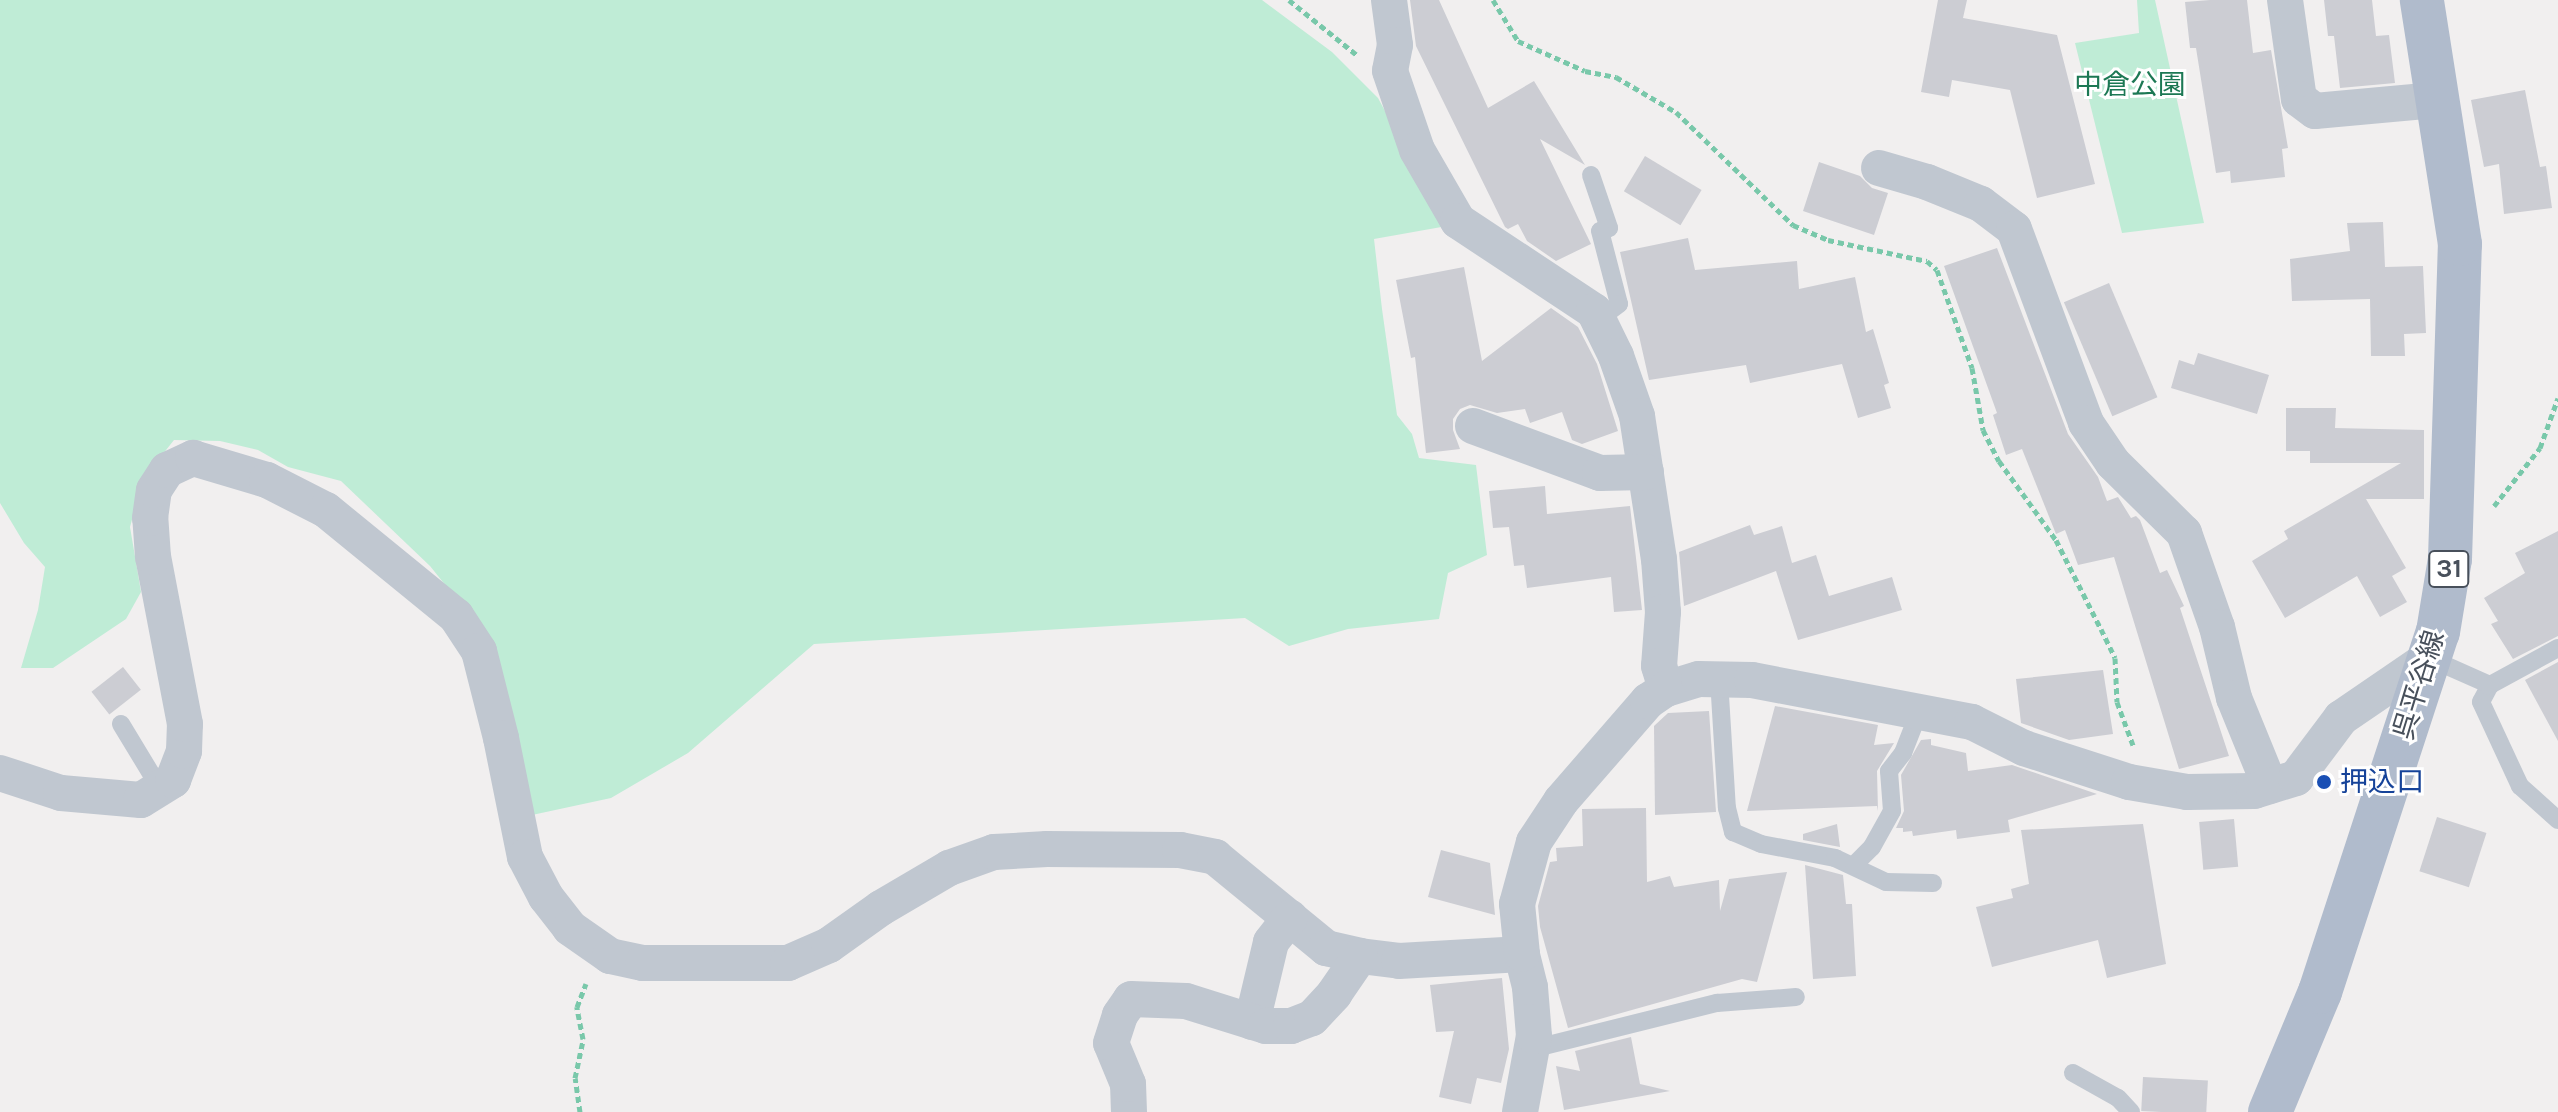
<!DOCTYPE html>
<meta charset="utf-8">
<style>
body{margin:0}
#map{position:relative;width:2558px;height:1112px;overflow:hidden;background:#f1efef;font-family:Karla,"Noto Sans JP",sans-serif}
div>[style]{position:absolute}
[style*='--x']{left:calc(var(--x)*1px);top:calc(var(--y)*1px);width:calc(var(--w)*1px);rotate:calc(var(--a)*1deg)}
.green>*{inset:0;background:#bfecd6}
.building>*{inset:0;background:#cccdd3;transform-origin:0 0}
.path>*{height:5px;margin-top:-2.5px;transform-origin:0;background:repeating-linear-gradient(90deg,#79c8aa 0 6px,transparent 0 10px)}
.service>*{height:18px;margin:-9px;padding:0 9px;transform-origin:9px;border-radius:9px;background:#c0c7d0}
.minor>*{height:36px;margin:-18px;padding:0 18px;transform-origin:18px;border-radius:18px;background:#c0c7d0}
.primary>*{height:44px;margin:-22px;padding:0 22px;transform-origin:22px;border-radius:22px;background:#b0bbcc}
.dots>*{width:22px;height:22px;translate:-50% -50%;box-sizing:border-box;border:4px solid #fff;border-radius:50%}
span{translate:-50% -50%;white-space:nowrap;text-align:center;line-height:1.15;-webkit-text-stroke:6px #fff;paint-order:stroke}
.shield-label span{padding:2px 6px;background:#fff;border:2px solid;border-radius:6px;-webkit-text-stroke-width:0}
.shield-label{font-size:26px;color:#48505b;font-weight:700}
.park-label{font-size:28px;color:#1c7854}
.street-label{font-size:28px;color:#48505b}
.transit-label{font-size:28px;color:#164399}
.left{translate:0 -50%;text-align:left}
</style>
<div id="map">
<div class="green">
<div style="clip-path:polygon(0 0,1262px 0,1332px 52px,1378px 98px,1447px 226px,1374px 239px,1382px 309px,1397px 415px,1412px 434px,1419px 458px,1476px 465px,1487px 555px,1448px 573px,1439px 619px,1348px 629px,1289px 646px,1245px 618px,814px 644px,688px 753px,611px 798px,532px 815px,496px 648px,430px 566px,341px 481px,288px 467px,258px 450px,220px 441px,174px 440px,143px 479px,130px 527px,141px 592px,126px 619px,53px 668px,21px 668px,38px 610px,45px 567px,24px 543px,0 503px)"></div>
<div style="clip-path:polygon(2137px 0,2155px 0,2204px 223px,2122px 233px,2075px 43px,2139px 33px)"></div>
</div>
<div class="building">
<div style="clip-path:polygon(1410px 0,1439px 0,1488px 108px,1534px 81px,1585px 165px,1540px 139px,1591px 244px,1556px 261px,1527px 241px,1518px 224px,1508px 229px,1505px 227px,1416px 46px)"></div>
<div style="clip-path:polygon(1938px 0,1967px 0,1963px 18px,2057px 35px,2095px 184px,2037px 198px,2010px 90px,1952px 80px,1949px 97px,1921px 92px)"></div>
<div style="clip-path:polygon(2210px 0,2247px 0,2253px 53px,2271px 50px,2288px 148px,2282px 149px,2285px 177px,2231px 183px,2230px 171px,2216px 173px,2196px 48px,2190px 48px,2185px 2px)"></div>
<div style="clip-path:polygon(2324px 0,2372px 0,2376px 36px,2389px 35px,2395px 83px,2340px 88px,2334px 36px,2328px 36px)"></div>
<div style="clip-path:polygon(2525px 90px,2540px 167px,2546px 166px,2552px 208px,2504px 214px,2499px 164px,2484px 167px,2471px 100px)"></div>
<div style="left:1645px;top:156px;width:66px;height:41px;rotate:31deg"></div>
<div style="clip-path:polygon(1819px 162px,1860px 176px,1872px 188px,1888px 193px,1874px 235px,1803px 211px)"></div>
<div style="clip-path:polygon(2383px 222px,2385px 267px,2423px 266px,2426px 333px,2404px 334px,2405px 356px,2371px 356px,2370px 299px,2292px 301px,2290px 259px,2350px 251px,2347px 223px)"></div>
<div style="clip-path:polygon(1688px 238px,1695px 270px,1797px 261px,1799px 289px,1855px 277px,1866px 332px,1873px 329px,1889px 383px,1884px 385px,1891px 408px,1858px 418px,1842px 364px,1750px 383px,1746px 365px,1649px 380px,1620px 252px)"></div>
<div style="clip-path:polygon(1997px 248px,2068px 434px,2098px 477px,2107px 501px,2118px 497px,2131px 518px,2136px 516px,2140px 520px,2160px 573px,2167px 570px,2184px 606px,2180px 608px,2229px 756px,2179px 769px,2114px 557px,2078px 565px,2065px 530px,2056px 534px,2022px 449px,2006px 455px,1993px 415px,1997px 413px,1944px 266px)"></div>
<div style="clip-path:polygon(1464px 267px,1482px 361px,1551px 308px,1578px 327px,1597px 364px,1618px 431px,1582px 444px,1572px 440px,1562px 412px,1530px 423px,1525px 409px,1497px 413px,1470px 405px,1460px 409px,1453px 419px,1453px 430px,1460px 449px,1426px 453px,1415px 357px,1411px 358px,1396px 280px)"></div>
<div style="left:2109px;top:283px;width:124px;height:49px;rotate:67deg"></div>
<div style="clip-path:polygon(2198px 353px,2269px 375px,2257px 414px,2171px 388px,2179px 360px,2194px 365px)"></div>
<div style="clip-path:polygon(2286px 408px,2336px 408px,2335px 428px,2424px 430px,2424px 499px,2366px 499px,2406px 568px,2392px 576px,2407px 602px,2380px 617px,2357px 576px,2285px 618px,2252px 561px,2288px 539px,2284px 531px,2401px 463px,2310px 463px,2310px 451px,2286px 451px)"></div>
<div style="clip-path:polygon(1545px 486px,1547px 514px,1630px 506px,1642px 610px,1614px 612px,1611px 577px,1527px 588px,1524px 565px,1514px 566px,1509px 527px,1493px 528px,1489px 491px)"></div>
<div style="clip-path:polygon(1750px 525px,1754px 535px,1782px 526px,1792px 563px,1816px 555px,1829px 596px,1892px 577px,1902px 610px,1798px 640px,1776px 571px,1684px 606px,1679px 552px)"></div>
<div style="clip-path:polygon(2558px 531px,2558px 636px,2513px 659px,2491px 624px,2498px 621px,2484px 598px,2525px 573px,2515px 553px)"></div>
<div style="clip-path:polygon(2558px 662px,2558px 741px,2525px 680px)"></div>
<div style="left:123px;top:667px;width:29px;height:40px;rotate:52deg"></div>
<div style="clip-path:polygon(2103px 670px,2113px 734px,2069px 740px,2021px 723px,2016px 679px)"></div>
<div style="clip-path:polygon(1775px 706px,1878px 725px,1874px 745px,1894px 743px,1877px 771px,1878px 811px,1877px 806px,1747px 811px)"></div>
<div style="clip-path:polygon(1709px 711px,1716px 812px,1655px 815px,1654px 726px,1668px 713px)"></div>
<div style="clip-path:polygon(1931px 739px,1931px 745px,1966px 753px,1968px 771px,2012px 765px,2097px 794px,2008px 820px,2010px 832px,1957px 839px,1956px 830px,1913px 836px,1912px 831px,1903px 832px,1903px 828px,1896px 828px,1904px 811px,1901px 775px,1921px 740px)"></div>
<div style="clip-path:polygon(1646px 808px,1647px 882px,1670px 876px,1674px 887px,1719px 880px,1720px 911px,1729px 879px,1787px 872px,1757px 982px,1742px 979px,1568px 1028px,1540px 927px,1538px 906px,1550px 862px,1557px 861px,1556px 848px,1583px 846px,1582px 809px)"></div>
<div style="left:2437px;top:817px;width:52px;height:57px;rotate:18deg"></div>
<div style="left:2234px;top:819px;width:48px;height:35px;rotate:85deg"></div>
<div style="clip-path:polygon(1837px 824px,1840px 847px,1803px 840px,1803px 834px)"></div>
<div style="clip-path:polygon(2143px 824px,2166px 964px,2107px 978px,2098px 940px,1992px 967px,1976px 907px,2013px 898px,2011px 889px,2029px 884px,2021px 830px)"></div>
<div style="clip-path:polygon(1441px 850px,1490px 863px,1495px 915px,1428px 897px)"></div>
<div style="clip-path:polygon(1805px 865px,1843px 875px,1846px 904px,1852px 904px,1856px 976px,1813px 979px)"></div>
<div style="clip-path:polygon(1502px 978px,1509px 1049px,1501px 1083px,1477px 1078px,1471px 1104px,1439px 1097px,1454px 1031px,1436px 1032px,1430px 985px)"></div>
<div style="clip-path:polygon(1631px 1037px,1640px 1084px,1670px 1091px,1564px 1110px,1556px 1066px,1580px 1071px,1575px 1051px)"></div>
<div style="left:2143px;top:1077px;width:65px;height:34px;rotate:3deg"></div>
</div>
<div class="path">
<div style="--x:1289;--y:0;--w:87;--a:39"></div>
<div style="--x:1493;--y:0;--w:48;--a:58.6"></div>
<div style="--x:1518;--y:41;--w:73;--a:24.1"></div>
<div style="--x:1585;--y:71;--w:32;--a:11"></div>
<div style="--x:1616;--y:77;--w:69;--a:30.3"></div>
<div style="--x:1676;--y:112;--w:163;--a:44"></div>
<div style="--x:1793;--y:225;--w:38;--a:23"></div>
<div style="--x:1828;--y:240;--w:101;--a:12"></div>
<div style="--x:1927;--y:261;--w:13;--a:42"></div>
<div style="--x:1937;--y:270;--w:104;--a:70.3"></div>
<div style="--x:1972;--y:368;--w:63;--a:79.9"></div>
<div style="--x:1983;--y:430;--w:35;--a:63"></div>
<div style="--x:1999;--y:461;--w:97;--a:54.2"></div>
<div style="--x:2056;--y:540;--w:100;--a:63.2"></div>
<div style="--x:2101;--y:629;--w:32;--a:64"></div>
<div style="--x:2115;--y:658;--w:44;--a:87.4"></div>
<div style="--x:2117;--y:702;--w:46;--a:69.6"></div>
<div style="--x:2494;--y:506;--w:74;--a:-51.6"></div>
<div style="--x:2540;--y:448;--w:53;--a:-70.2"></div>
<div style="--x:580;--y:1112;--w:34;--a:-98"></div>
<div style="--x:575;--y:1078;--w:40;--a:-78"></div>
<div style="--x:583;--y:1039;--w:33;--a:-101"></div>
<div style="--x:577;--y:1007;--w:25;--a:-69"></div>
</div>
<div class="service">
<div style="--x:1591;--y:175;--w:56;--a:71.2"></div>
<div style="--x:1609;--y:228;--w:9;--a:162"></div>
<div style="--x:1600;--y:231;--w:75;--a:75.4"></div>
<div style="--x:1619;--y:304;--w:26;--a:143"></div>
<div style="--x:2558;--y:648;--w:77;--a:151.4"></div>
<div style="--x:2490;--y:685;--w:19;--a:118"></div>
<div style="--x:2481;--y:702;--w:93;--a:65.1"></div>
<div style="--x:2520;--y:786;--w:51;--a:41.8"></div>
<div style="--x:2429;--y:658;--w:67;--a:23.9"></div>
<div style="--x:1719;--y:679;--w:129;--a:86.5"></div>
<div style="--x:1727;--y:808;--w:25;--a:76"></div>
<div style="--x:1733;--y:832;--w:30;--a:23"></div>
<div style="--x:1761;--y:844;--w:75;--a:10.7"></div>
<div style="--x:1835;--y:858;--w:56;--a:25.2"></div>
<div style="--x:1886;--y:882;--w:47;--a:1.2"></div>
<div style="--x:121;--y:724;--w:77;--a:58.8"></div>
<div style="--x:1854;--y:865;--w:25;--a:-45"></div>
<div style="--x:1872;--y:847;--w:41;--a:-60.9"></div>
<div style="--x:1892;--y:811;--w:40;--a:-94.3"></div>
<div style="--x:1889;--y:771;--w:23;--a:-52"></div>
<div style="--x:1903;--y:753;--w:44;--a:-68.7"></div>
<div style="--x:1532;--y:1049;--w:191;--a:-14"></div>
<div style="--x:1717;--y:1003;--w:79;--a:-4.3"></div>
<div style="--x:2073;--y:1073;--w:51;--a:29.1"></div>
<div style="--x:2118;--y:1098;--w:19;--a:47"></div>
</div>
<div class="minor">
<div style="--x:1389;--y:0;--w:45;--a:82.4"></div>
<div style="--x:1395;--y:45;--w:26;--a:101"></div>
<div style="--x:1390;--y:71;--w:83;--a:71.1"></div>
<div style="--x:1417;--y:150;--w:82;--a:60"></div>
<div style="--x:1458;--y:221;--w:163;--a:33.5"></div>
<div style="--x:1594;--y:311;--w:50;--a:63.9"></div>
<div style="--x:1616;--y:356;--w:64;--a:70.7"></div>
<div style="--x:1637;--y:416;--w:145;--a:81.3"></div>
<div style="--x:1659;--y:559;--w:53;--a:85.7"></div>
<div style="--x:1663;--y:612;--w:54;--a:94.2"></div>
<div style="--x:1659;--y:666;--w:24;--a:73"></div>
<div style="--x:2285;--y:0;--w:100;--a:82"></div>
<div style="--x:2299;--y:99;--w:20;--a:37"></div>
<div style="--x:2315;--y:111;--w:121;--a:-5.2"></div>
<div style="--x:1879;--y:168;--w:50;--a:16.3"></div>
<div style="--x:1927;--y:182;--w:58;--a:22.2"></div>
<div style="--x:1981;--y:204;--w:41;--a:37.1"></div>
<div style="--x:2014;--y:229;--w:207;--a:69.6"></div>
<div style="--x:2086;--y:423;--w:48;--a:56"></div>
<div style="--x:2113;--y:463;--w:100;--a:44.6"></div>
<div style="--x:2184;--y:533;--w:100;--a:70.7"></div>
<div style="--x:2217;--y:627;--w:73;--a:76.5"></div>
<div style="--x:2234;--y:698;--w:95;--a:67.8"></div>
<div style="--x:1473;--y:426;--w:135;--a:20.3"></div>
<div style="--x:1600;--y:473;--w:46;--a:-1.2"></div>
<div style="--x:0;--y:773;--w:64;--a:18.2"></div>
<div style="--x:61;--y:793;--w:80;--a:5"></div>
<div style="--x:141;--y:800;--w:38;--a:-32"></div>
<div style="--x:173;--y:780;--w:31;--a:-69"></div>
<div style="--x:184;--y:751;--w:27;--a:-88"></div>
<div style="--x:185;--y:724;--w:170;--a:-100.8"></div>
<div style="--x:153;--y:557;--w:39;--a:-94"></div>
<div style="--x:150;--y:518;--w:28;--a:-82"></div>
<div style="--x:154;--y:490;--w:24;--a:-57"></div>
<div style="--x:167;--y:470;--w:29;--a:-25"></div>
<div style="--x:193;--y:458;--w:77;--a:16.6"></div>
<div style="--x:267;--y:480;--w:66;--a:27"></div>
<div style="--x:326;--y:510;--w:168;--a:39.2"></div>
<div style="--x:456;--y:616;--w:42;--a:56.7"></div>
<div style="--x:479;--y:651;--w:90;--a:75.8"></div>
<div style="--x:501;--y:738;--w:121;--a:78.6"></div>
<div style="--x:525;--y:857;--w:45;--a:62.3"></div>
<div style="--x:546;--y:897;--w:39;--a:52"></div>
<div style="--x:570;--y:928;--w:49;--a:35"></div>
<div style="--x:610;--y:956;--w:34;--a:12"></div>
<div style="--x:643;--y:963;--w:145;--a:0"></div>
<div style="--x:788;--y:963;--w:45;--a:-23.7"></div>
<div style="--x:829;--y:945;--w:64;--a:-35.4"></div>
<div style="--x:881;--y:908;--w:79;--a:-30.5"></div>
<div style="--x:949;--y:868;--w:48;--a:-19.6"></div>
<div style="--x:994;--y:852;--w:53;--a:-3.2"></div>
<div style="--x:1047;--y:849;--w:133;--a:0.4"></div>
<div style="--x:1180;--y:850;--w:36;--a:11"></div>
<div style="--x:1215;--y:857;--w:144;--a:39.3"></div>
<div style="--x:1326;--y:948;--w:35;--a:13"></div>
<div style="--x:1360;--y:956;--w:39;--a:7"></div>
<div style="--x:1399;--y:961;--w:123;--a:-3.3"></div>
<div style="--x:1252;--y:1022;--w:82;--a:-76.6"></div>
<div style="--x:1271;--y:942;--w:31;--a:-52"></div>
<div style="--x:1129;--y:1112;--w:28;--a:-92"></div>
<div style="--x:1128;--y:1084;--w:44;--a:-112.5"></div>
<div style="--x:1111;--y:1043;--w:29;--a:-72"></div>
<div style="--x:1120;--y:1015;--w:19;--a:-55"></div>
<div style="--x:1131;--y:999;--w:55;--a:2.1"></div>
<div style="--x:1186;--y:1001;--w:84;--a:17.4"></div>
<div style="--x:1266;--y:1026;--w:25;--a:0"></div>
<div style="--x:1291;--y:1026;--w:22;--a:-21"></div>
<div style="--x:1312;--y:1018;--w:33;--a:-47"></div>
<div style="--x:1334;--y:994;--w:46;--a:-55.6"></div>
<div style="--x:1520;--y:1112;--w:77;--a:-79.6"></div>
<div style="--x:1534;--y:1036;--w:49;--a:-94.7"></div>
<div style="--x:1530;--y:987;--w:34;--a:-104"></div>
<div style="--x:1522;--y:954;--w:50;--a:-95.7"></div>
<div style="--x:1517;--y:904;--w:64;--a:-74.7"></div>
<div style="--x:1534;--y:842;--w:49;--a:-56.6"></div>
<div style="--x:1561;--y:801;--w:133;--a:-49"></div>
<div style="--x:1648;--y:701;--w:22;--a:-34"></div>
<div style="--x:1666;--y:689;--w:34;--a:-17"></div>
<div style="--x:1699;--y:679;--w:53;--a:1.1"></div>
<div style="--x:1752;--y:680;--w:224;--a:10.8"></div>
<div style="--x:1972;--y:722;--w:58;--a:26.6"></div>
<div style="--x:2024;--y:748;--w:110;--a:17.9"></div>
<div style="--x:2129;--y:782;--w:59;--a:9.8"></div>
<div style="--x:2187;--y:792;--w:67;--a:-0.9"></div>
<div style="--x:2254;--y:791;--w:44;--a:-17.2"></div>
<div style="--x:2296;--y:778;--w:75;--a:-53.1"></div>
<div style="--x:2341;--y:718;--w:107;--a:-34.3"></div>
</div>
<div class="primary">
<div style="--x:2270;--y:1112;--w:130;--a:-67.4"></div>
<div style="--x:2320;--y:992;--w:379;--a:-71.9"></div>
<div style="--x:2438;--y:632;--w:74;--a:-80.7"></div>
<div style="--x:2450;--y:559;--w:315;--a:-88.2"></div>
<div style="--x:2460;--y:244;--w:247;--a:-98.9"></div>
</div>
<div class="dots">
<div style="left:2324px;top:782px;background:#1a4fb4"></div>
</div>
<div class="shield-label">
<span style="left:2449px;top:569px">31</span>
</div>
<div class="park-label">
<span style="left:2130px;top:85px">中倉公園</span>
</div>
<div class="street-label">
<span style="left:2419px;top:685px;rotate:-73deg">呉平谷線</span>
</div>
<div class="transit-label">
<span class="left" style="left:2340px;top:782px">押込口</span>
</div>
</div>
